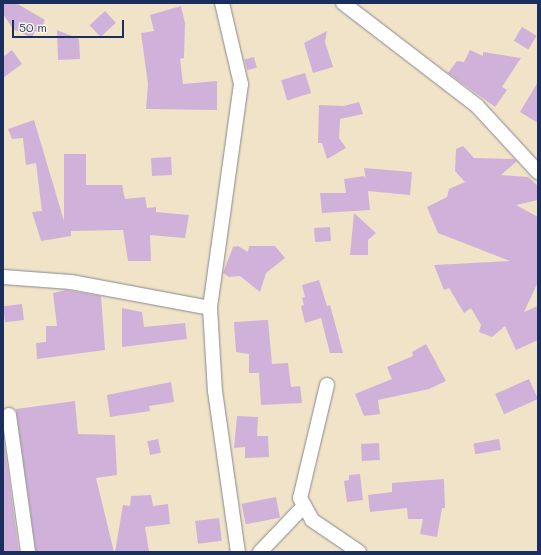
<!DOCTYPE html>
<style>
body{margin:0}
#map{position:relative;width:541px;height:555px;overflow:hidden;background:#f1e3c7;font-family:Mali,sans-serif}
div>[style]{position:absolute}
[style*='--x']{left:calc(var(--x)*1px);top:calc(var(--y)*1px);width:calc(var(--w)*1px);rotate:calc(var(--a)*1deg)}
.building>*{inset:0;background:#d0b1da;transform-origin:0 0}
.roads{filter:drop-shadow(0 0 1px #868992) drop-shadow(0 0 1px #868992)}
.minor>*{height:14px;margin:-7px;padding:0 7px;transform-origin:7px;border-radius:7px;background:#fff}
span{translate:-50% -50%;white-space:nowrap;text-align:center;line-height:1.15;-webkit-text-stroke:3.5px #fbf7ec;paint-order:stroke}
.frame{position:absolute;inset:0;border:4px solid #1b2f5e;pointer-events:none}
.scale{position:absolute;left:12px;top:20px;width:112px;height:18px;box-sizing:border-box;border:2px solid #1b2f5e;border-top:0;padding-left:5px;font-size:12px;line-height:14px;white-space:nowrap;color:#1b2f5e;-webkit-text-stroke:3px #fbf7ec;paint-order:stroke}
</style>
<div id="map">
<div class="building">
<div style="clip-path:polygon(3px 3px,16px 3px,45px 20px,39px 33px,35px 31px,32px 38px,13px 29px,3px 14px)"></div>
<div style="clip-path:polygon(181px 6px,185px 23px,184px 58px,180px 59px,183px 84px,217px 81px,217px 110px,146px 109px,148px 84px,141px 33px,154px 31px,150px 15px)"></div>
<div style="left:105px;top:11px;width:16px;height:21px;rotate:47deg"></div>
<div style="left:522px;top:27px;width:17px;height:16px;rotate:31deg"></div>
<div style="clip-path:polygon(57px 30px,79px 39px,80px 59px,58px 60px)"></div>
<div style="clip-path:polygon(327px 31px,325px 42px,333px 67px,313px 73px,304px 43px)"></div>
<div style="clip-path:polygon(12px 50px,22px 64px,3px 78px,3px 57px)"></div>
<div style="clip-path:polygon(470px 50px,483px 56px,483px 52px,521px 58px,502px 87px,507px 90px,495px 107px,448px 73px,457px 61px,464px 62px)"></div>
<div style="left:254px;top:57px;width:11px;height:10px;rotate:75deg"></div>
<div style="left:305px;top:73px;width:21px;height:25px;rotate:73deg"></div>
<div style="clip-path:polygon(538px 82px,538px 123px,520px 112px)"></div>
<div style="clip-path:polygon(359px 102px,363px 114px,340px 119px,339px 138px,346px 148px,327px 159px,322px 143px,318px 143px,319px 105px,344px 106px)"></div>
<div style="clip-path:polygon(34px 120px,64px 221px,64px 154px,86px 154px,86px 185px,122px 185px,125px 199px,145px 197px,147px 208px,156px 207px,156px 212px,189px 215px,185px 238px,150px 235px,151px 261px,128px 261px,123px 230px,71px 231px,71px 236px,41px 241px,32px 212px,42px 211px,36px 163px,26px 165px,23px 138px,12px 139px,8px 129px)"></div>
<div style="clip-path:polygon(463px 146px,474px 158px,514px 159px,517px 161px,501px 175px,528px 177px,538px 186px,538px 200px,516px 205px,538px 217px,538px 282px,524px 312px,538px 306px,538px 340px,516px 350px,505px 326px,492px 337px,479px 332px,481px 325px,471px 308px,464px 313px,449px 288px,444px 290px,434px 265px,510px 261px,438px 233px,427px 207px,447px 197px,449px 189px,465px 182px,455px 171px,456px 149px)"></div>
<div style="left:171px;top:157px;width:18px;height:20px;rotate:87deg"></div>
<div style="clip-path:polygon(364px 168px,412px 172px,410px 195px,368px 191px,370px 210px,322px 213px,320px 193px,346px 193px,344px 179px,364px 176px,366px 179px)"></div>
<div style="clip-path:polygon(354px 213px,376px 233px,368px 240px,368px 255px,350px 255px)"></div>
<div style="left:330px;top:227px;width:14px;height:16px;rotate:86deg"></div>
<div style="clip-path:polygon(238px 246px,248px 252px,249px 246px,275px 246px,285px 258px,266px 273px,260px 292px,240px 276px,229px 277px,223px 273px,233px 247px)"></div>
<div style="clip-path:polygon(319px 280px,327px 306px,330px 305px,343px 353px,330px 353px,321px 318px,305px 323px,301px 306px,304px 305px,302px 298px,305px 297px,302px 285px)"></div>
<div style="clip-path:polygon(66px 290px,101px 296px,105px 350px,37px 359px,36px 343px,46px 342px,46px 326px,57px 326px,53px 293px)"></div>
<div style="left:22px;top:304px;width:16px;height:19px;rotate:83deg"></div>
<div style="clip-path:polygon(122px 308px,142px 312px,144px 327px,185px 323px,187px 339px,122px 347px)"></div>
<div style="clip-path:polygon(268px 320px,272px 364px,288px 363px,291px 387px,300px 386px,302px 403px,261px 405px,259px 373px,249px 373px,249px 354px,236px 352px,234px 322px)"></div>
<div style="clip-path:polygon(426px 344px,446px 381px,429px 389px,378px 400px,380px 414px,364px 416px,355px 394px,392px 379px,387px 367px,413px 356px,412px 352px)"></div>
<div style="left:529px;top:379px;width:22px;height:37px;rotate:66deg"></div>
<div style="clip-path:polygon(171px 382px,174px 402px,149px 406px,150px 411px,110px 417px,107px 395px)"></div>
<div style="clip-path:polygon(75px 401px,78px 434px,115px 435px,117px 475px,96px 478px,114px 552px,36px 552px,16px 409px)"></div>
<div style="clip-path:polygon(237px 416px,258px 417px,257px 436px,268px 436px,269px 457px,245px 458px,245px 447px,234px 448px)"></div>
<div style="clip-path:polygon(3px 434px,19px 552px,3px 552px)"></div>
<div style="left:158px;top:439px;width:14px;height:11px;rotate:78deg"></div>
<div style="left:499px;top:439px;width:11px;height:26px;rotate:80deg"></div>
<div style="left:379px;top:443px;width:17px;height:18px;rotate:87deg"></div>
<div style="clip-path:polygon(360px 474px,363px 500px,347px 502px,344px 481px,349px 480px,349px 475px)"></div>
<div style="clip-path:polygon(444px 479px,445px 508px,442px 508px,437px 537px,420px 534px,423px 519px,408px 519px,407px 508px,370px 512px,368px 495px,392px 492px,392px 483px)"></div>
<div style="clip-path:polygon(151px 495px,153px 506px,168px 504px,170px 524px,145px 527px,149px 552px,115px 552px,123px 505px,130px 506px,131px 496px)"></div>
<div style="left:276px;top:497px;width:21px;height:35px;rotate:79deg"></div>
<div style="left:219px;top:518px;width:23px;height:24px;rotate:83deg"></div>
</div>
<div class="roads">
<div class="minor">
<div style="--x:222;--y:3;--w:83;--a:76.8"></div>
<div style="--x:241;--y:84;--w:226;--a:97.9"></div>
<div style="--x:210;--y:308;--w:83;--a:86.6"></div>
<div style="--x:215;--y:391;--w:163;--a:81.9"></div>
<div style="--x:343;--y:3;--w:169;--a:37.5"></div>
<div style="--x:477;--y:106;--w:90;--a:47.3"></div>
<div style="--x:3;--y:277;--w:68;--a:4.2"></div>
<div style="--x:71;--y:282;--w:141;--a:10.6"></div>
<div style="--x:327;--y:385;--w:116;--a:103.4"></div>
<div style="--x:300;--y:498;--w:25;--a:61"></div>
<div style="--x:312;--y:520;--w:57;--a:34.2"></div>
<div style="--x:9;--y:415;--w:138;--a:82.1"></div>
<div style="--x:260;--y:552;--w:64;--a:-46.3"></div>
</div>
</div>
<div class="frame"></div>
<div class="scale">50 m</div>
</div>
